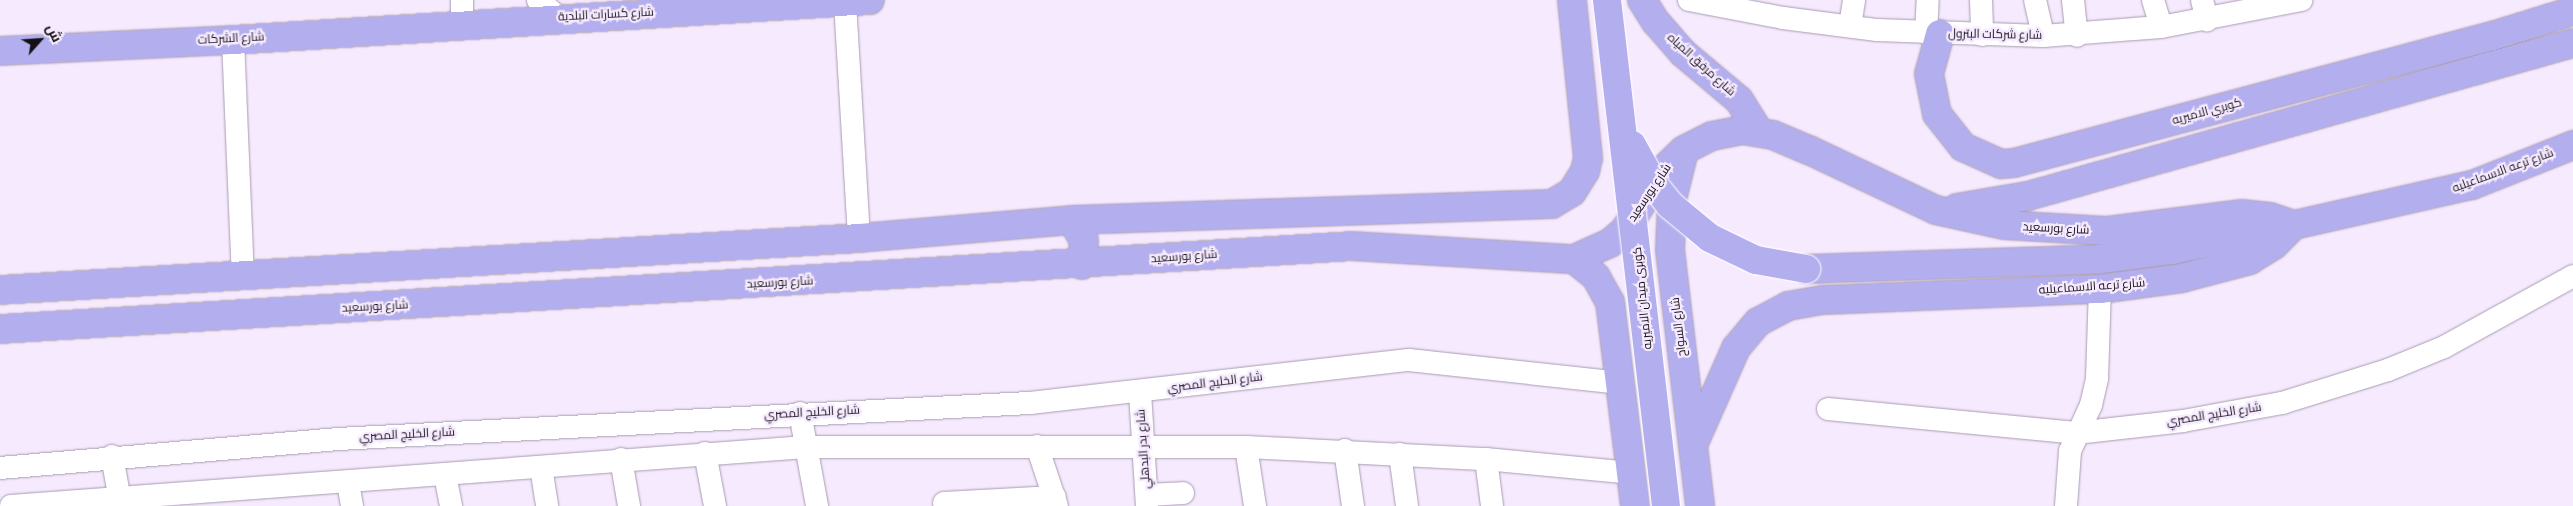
<!DOCTYPE html>
<meta charset="utf-8">
<style>
body{margin:0}
#map{position:relative;width:2573px;height:506px;overflow:hidden;background:#f6eaff;font-family:Signika,Cairo,sans-serif}
div>[style]{position:absolute}
[style*='--x']{left:calc(var(--x)*1px);top:calc(var(--y)*1px);width:calc(var(--w)*1px);rotate:calc(var(--a)*1deg)}
.roads{filter:drop-shadow(0 0 1px #a89cb0) drop-shadow(0 0 1px #a89cb0)}
.minor>*{height:22px;margin:-11px;padding:0 11px;transform-origin:11px;border-radius:11px;background:#fff}
.major>*{height:28px;margin:-14px;padding:0 14px;transform-origin:14px;border-radius:14px;background:#b3afee}
.bridges{filter:drop-shadow(0 0 1px #fff) drop-shadow(0 0 1px #fff)}
.major-bridge>*{height:28px;margin:-14px;padding:0 14px;transform-origin:14px;border-radius:14px;background:#b3afee}
span{translate:-50% -50%;white-space:nowrap;text-align:center;line-height:1.15;-webkit-text-stroke:4.5px #f6eaff;paint-order:stroke}
.street-label{font-size:12px;color:#141017}
.north{position:absolute;left:15px;top:15px;width:50px;height:50px;-webkit-text-stroke:4px #f6eaff;paint-order:stroke;rotate:64deg;font-size:14px;font-weight:700;line-height:20px;text-align:center;color:#141017}
.north::after{content:'';display:block;margin:auto;width:18px;height:22px;background:#141017;clip-path:polygon(50% 0,100% 100%,50% 72%,0 100%)}
</style>
<div id="map">
<div class="roads">
<div class="minor">
<div style="--x:462;--y:0;--w:23;--a:90"></div>
<div style="--x:538;--y:0;--w:26;--a:40"></div>
<div style="--x:1689;--y:0;--w:96;--a:10.8"></div>
<div style="--x:1783;--y:18;--w:95;--a:7.3"></div>
<div style="--x:1877;--y:30;--w:166;--a:2.1"></div>
<div style="--x:2043;--y:36;--w:118;--a:-4.4"></div>
<div style="--x:2161;--y:27;--w:143;--a:-10.9"></div>
<div style="--x:1981;--y:0;--w:35;--a:88"></div>
<div style="--x:2035;--y:0;--w:37;--a:77"></div>
<div style="--x:2073;--y:0;--w:36;--a:84"></div>
<div style="--x:2153;--y:0;--w:28;--a:73"></div>
<div style="--x:2202;--y:0;--w:21;--a:76"></div>
<div style="--x:845;--y:2;--w:236;--a:86.6"></div>
<div style="--x:1850;--y:26;--w:26;--a:-81"></div>
<div style="--x:1926;--y:33;--w:33;--a:-87"></div>
<div style="--x:233;--y:40;--w:237;--a:87.6"></div>
<div style="--x:1140;--y:392;--w:114;--a:86.5"></div>
<div style="--x:1828;--y:409;--w:249;--a:5.5"></div>
<div style="--x:2076;--y:433;--w:108;--a:-6.4"></div>
<div style="--x:2183;--y:421;--w:101;--a:-10.3"></div>
<div style="--x:2282;--y:403;--w:111;--a:-17.3"></div>
<div style="--x:2388;--y:370;--w:61;--a:-22.3"></div>
<div style="--x:2444;--y:347;--w:147;--a:-28.8"></div>
<div style="--x:800;--y:413;--w:95;--a:79.6"></div>
<div style="--x:1037;--y:446;--w:63;--a:71.6"></div>
<div style="--x:1246;--y:447;--w:60;--a:81.3"></div>
<div style="--x:1345;--y:450;--w:57;--a:81.9"></div>
<div style="--x:705;--y:453;--w:54;--a:79.3"></div>
<div style="--x:1400;--y:454;--w:52;--a:82.3"></div>
<div style="--x:112;--y:456;--w:51;--a:79.8"></div>
<div style="--x:621;--y:459;--w:48;--a:80.3"></div>
<div style="--x:1486;--y:459;--w:47;--a:82.7"></div>
<div style="--x:541;--y:467;--w:39;--a:81"></div>
<div style="--x:0;--y:468;--w:339;--a:-4.9"></div>
<div style="--x:338;--y:439;--w:693;--a:-2.98"></div>
<div style="--x:1030;--y:403;--w:381;--a:-6.5"></div>
<div style="--x:1409;--y:360;--w:213;--a:6.2"></div>
<div style="--x:445;--y:475;--w:32;--a:79"></div>
<div style="--x:348;--y:483;--w:23;--a:80"></div>
<div style="--x:1147;--y:495;--w:36;--a:-3"></div>
<div style="--x:944;--y:503;--w:111;--a:-3.1"></div>
<div style="--x:11;--y:506;--w:797;--a:-4.24"></div>
<div style="--x:806;--y:447;--w:440;--a:0"></div>
<div style="--x:1246;--y:447;--w:240;--a:2.9"></div>
<div style="--x:1486;--y:459;--w:147;--a:5.5"></div>
<div style="--x:2066;--y:506;--w:55;--a:-85.8"></div>
<div style="--x:2070;--y:451;--w:51;--a:-65.5"></div>
<div style="--x:2091;--y:405;--w:28;--a:-77"></div>
<div style="--x:2097;--y:378;--w:89;--a:-88.1"></div>
</div>
<div class="major">
<div style="--x:1642;--y:0;--w:26;--a:58"></div>
<div style="--x:1656;--y:22;--w:41;--a:48.9"></div>
<div style="--x:1683;--y:53;--w:73;--a:40"></div>
<div style="--x:1739;--y:100;--w:36;--a:58"></div>
<div style="--x:1940;--y:34;--w:41;--a:105.4"></div>
<div style="--x:1929;--y:74;--w:41;--a:78.7"></div>
<div style="--x:1937;--y:114;--w:42;--a:51.8"></div>
<div style="--x:1963;--y:147;--w:42;--a:24.1"></div>
<div style="--x:2001;--y:164;--w:13;--a:-4"></div>
<div style="--x:2014;--y:163;--w:495;--a:-14.9"></div>
<div style="--x:2492;--y:36;--w:85;--a:-17.2"></div>
<div style="--x:0;--y:51;--w:233;--a:-2.7"></div>
<div style="--x:233;--y:40;--w:638;--a:-3.59"></div>
<div style="--x:1684;--y:151;--w:49;--a:104"></div>
<div style="--x:1672;--y:199;--w:51;--a:92.2"></div>
<div style="--x:1670;--y:250;--w:258;--a:83.3"></div>
<div style="--x:1957;--y:208;--w:72;--a:-9.6"></div>
<div style="--x:2028;--y:196;--w:566;--a:-15.68"></div>
<div style="--x:1072;--y:220;--w:24;--a:60"></div>
<div style="--x:1084;--y:241;--w:24;--a:95"></div>
<div style="--x:1574;--y:259;--w:28;--a:39"></div>
<div style="--x:1596;--y:277;--w:29;--a:61"></div>
<div style="--x:1610;--y:302;--w:206;--a:83"></div>
<div style="--x:1806;--y:269;--w:294;--a:-1.9"></div>
<div style="--x:2100;--y:259;--w:72;--a:-7.2"></div>
<div style="--x:2171;--y:250;--w:118;--a:-11.7"></div>
<div style="--x:0;--y:290;--w:861;--a:-3.46"></div>
<div style="--x:859;--y:238;--w:214;--a:-4.8"></div>
<div style="--x:1072;--y:220;--w:480;--a:-1.9"></div>
<div style="--x:1552;--y:204;--w:23;--a:-31"></div>
<div style="--x:1572;--y:192;--w:25;--a:-58"></div>
<div style="--x:1585;--y:171;--w:13;--a:-77"></div>
<div style="--x:1588;--y:158;--w:159;--a:-95.8"></div>
<div style="--x:0;--y:329;--w:1355;--a:-3.51"></div>
<div style="--x:1352;--y:246;--w:222;--a:3.4"></div>
<div style="--x:1574;--y:259;--w:39;--a:-24"></div>
<div style="--x:1610;--y:243;--w:20;--a:-41"></div>
<div style="--x:1625;--y:230;--w:70;--a:-57.9"></div>
<div style="--x:1662;--y:171;--w:30;--a:-44"></div>
<div style="--x:1684;--y:150;--w:31;--a:-27"></div>
<div style="--x:1712;--y:136;--w:31;--a:-11"></div>
<div style="--x:1742;--y:130;--w:31;--a:9"></div>
<div style="--x:1773;--y:135;--w:39;--a:23"></div>
<div style="--x:1809;--y:150;--w:140;--a:25.3"></div>
<div style="--x:1936;--y:210;--w:70;--a:12.4"></div>
<div style="--x:2004;--y:225;--w:103;--a:3.3"></div>
<div style="--x:2107;--y:231;--w:136;--a:-7.2"></div>
<div style="--x:2242;--y:214;--w:28;--a:6"></div>
<div style="--x:2270;--y:217;--w:25;--a:18"></div>
<div style="--x:1693;--y:445;--w:106;--a:-66.1"></div>
<div style="--x:1736;--y:348;--w:34;--a:-50"></div>
<div style="--x:1758;--y:322;--w:34;--a:-28"></div>
<div style="--x:1788;--y:306;--w:36;--a:-10"></div>
<div style="--x:1823;--y:300;--w:277;--a:-2.3"></div>
<div style="--x:2100;--y:289;--w:83;--a:-7.6"></div>
<div style="--x:2182;--y:278;--w:70;--a:-14.8"></div>
<div style="--x:2250;--y:260;--w:28;--a:-32"></div>
<div style="--x:2274;--y:245;--w:28;--a:-45"></div>
<div style="--x:2294;--y:225;--w:182;--a:-12.7"></div>
<div style="--x:2472;--y:185;--w:109;--a:-21.6"></div>
</div>
</div>
<div class="bridges">
<div class="major-bridge">
<div style="--x:1607;--y:0;--w:509;--a:83.35"></div>
<div style="--x:1632;--y:145;--w:46;--a:61.2"></div>
<div style="--x:1654;--y:185;--w:26;--a:51"></div>
<div style="--x:1670;--y:205;--w:52;--a:39.5"></div>
<div style="--x:1710;--y:238;--w:51;--a:25.6"></div>
<div style="--x:1756;--y:260;--w:51;--a:10.2"></div>
</div>
</div>
<div class="street-label">
<span style="left:606px;top:15px;rotate:-3deg">شارع كسارات البلدية</span>
<span style="left:1995px;top:35px;rotate:1deg">شارع شركات البترول</span>
<span style="left:231px;top:39px;rotate:-3deg">شارع الشركات</span>
<span style="left:1701px;top:65px;rotate:42deg">شارع مرفق المياه</span>
<span style="left:2207px;top:112px;rotate:-15deg">كوبري الاميريه</span>
<span style="left:2503px;top:171px;rotate:-20deg">شارع ترعه الاسماعيليه</span>
<span style="left:1650px;top:193px;rotate:-56deg">شارع بورسعيد</span>
<span style="left:2056px;top:229px;rotate:3deg">شارع بورسعيد</span>
<span style="left:1184px;top:257px;rotate:-4deg">شارع بورسعيد</span>
<span style="left:780px;top:283px;rotate:-3deg">شارع بورسعيد</span>
<span style="left:2092px;top:287px;rotate:-4deg">شارع ترعه الاسماعيليه</span>
<span style="left:1643px;top:298px;rotate:-96deg">كوبرى ميدان الاميريه</span>
<span style="left:375px;top:307px;rotate:-3deg">شارع بورسعيد</span>
<span style="left:1679px;top:327px;rotate:-97deg">شارع السواح</span>
<span style="left:1215px;top:383px;rotate:-7deg">شارع الخليج المصري</span>
<span style="left:812px;top:413px;rotate:-3deg">شارع الخليج المصري</span>
<span style="left:2214px;top:415px;rotate:-9deg">شارع الخليج المصري</span>
<span style="left:407px;top:435px;rotate:-3deg">شارع الخليج المصري</span>
<span style="left:1144px;top:449px;rotate:-94deg">شارع بدر البدهلي</span>
</div>
<div class="north">ش</div>
</div>
